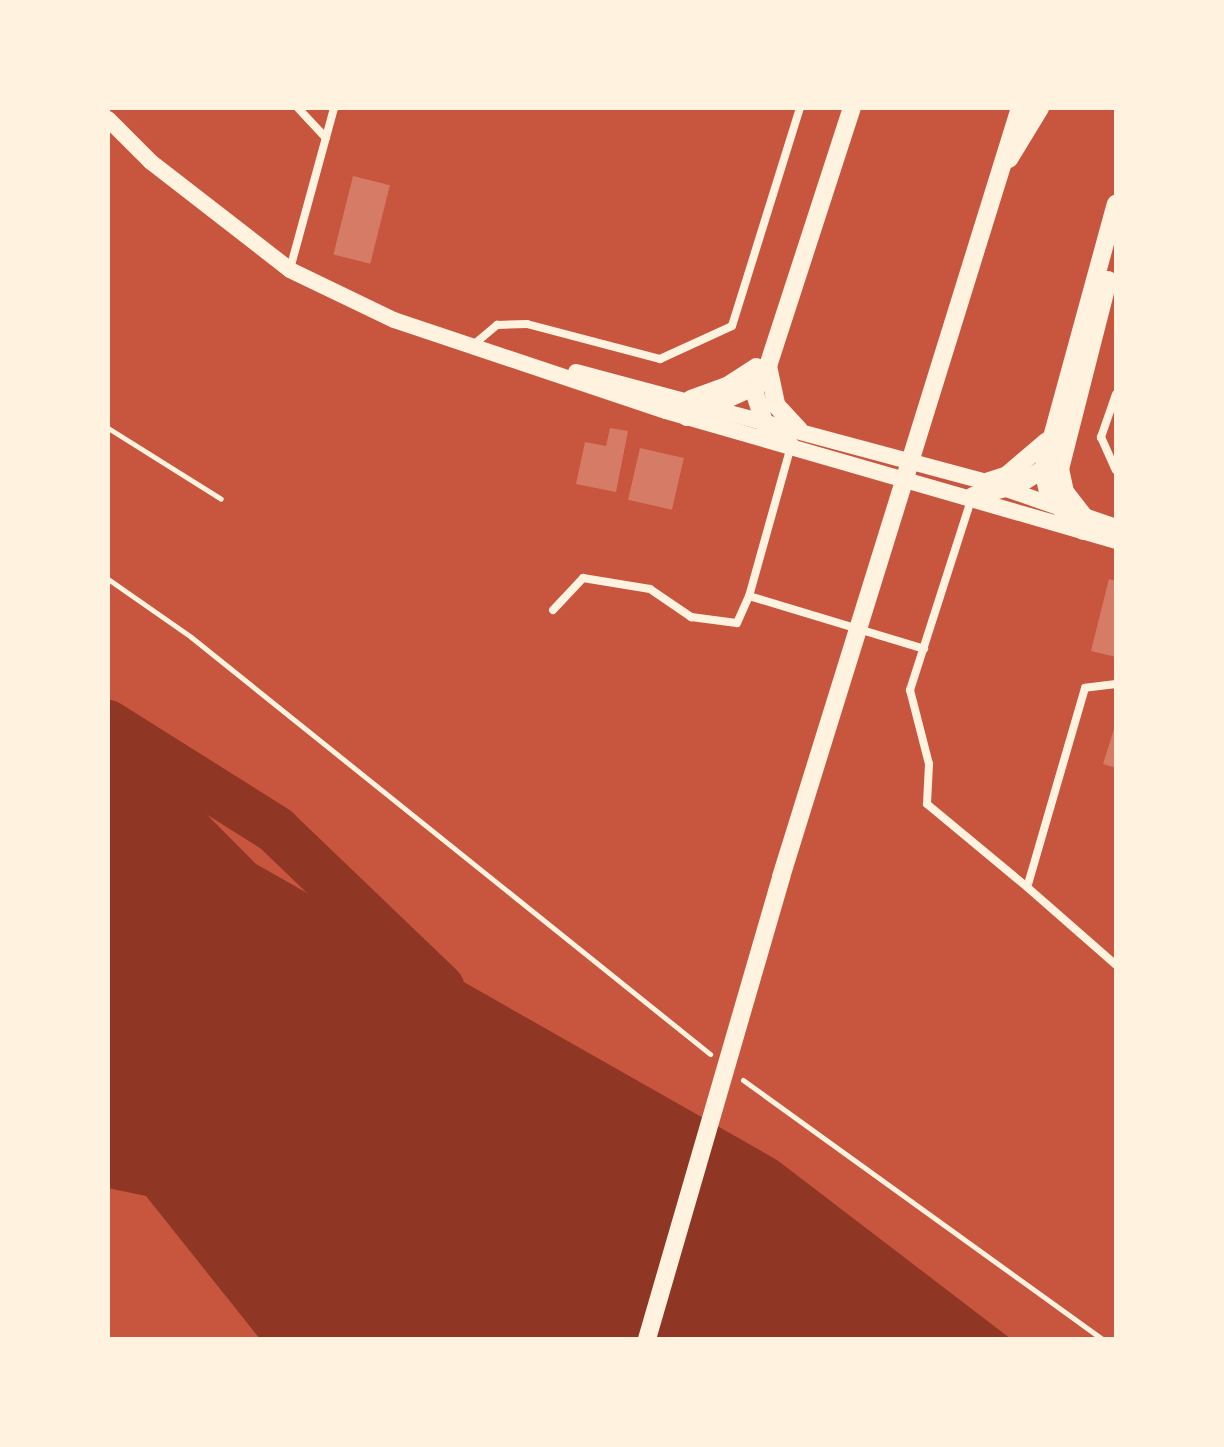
<!DOCTYPE html>
<style>
body{margin:0}
#map{position:relative;width:1224px;height:1447px;overflow:hidden;background:#c8553d;font-family:"Varela Round",sans-serif}
div>[style]{position:absolute}
[style*='--x']{left:calc(var(--x)*1px);top:calc(var(--y)*1px);width:calc(var(--w)*1px);rotate:calc(var(--a)*1deg)}
.water>*{inset:0;background:#8f3625}
.river>*{height:48px;margin:-24px;padding:0 24px;transform-origin:24px;border-radius:24px;background:#8f3625}
.building>*{inset:0;background:#d67c66;transform-origin:0 0}
.path>*{height:5px;margin:-2.5px;padding:0 2.5px;transform-origin:2.5px;border-radius:2.5px;background:#fff3e0}
.minor>*{height:8px;margin:-4px;padding:0 4px;transform-origin:4px;border-radius:4px;background:#fff3e0}
.secondary>*{height:16px;margin:-8px;padding:0 8px;transform-origin:8px;border-radius:8px;background:#fff3e0}
.trunk>*{height:18px;margin:-9px;padding:0 9px;transform-origin:9px;border-radius:9px;background:#fff3e0}
span{translate:-50% -50%;white-space:nowrap;text-align:center;line-height:1.15;-webkit-text-stroke:6px #fff3e0;paint-order:stroke}
.frame{position:absolute;inset:0;border:110px solid #fff3e0;pointer-events:none}
</style>
<div id="map">
<div class="water">
<div style="clip-path:polygon(108px 715px,256px 864px,777px 1160px,1011px 1339px,260px 1339px,146px 1196px,108px 1188px)"></div>
</div>
<div class="river">
<div style="--x:108;--y:724;--w:199;--a:32.2"></div>
<div style="--x:276;--y:830;--w:228;--a:43.8"></div>
</div>
<div class="building">
<div style="left:353px;top:176px;width:38px;height:81px;rotate:14deg"></div>
<div style="clip-path:polygon(610px 428px,628px 431px,616px 492px,576px 484px,585px 442px,606px 446px)"></div>
<div style="left:640px;top:448px;width:45px;height:53px;rotate:13deg"></div>
<div style="clip-path:polygon(1109px 579px,1116px 581px,1116px 657px,1091px 651px)"></div>
<div style="clip-path:polygon(1116px 723px,1116px 768px,1103px 764px)"></div>
</div>
<div class="path">
<div style="--x:108;--y:428;--w:133;--a:32.1"></div>
<div style="--x:108;--y:579;--w:101;--a:34.9"></div>
<div style="--x:191;--y:637;--w:666;--a:38.78"></div>
<div style="--x:743;--y:1080;--w:443;--a:35.8"></div>
</div>
<div class="minor">
<div style="--x:298;--y:108;--w:41;--a:47"></div>
<div style="--x:290;--y:269;--w:167;--a:-74.7"></div>
<div style="--x:472;--y:346;--w:33;--a:-40"></div>
<div style="--x:497;--y:325;--w:30;--a:-2"></div>
<div style="--x:527;--y:324;--w:138;--a:14.7"></div>
<div style="--x:660;--y:359;--w:79;--a:-24.6"></div>
<div style="--x:732;--y:326;--w:228;--a:-72.7"></div>
<div style="--x:1116;--y:394;--w:46;--a:109.2"></div>
<div style="--x:1101;--y:437;--w:36;--a:66"></div>
<div style="--x:791;--y:446;--w:156;--a:105.6"></div>
<div style="--x:749;--y:596;--w:183;--a:16.8"></div>
<div style="--x:972;--y:497;--w:203;--a:107.8"></div>
<div style="--x:910;--y:690;--w:76;--a:75.6"></div>
<div style="--x:929;--y:764;--w:40;--a:92.9"></div>
<div style="--x:927;--y:804;--w:130;--a:39.7"></div>
<div style="--x:553;--y:610;--w:44;--a:-46.8"></div>
<div style="--x:583;--y:578;--w:68;--a:9.3"></div>
<div style="--x:650;--y:589;--w:50;--a:34.3"></div>
<div style="--x:691;--y:617;--w:46;--a:7.4"></div>
<div style="--x:737;--y:623;--w:30;--a:-66"></div>
<div style="--x:1116;--y:684;--w:31;--a:173"></div>
<div style="--x:1085;--y:688;--w:207;--a:106.2"></div>
<div style="--x:1027;--y:887;--w:118;--a:41.2"></div>
</div>
<div class="secondary">
<div style="--x:108;--y:119;--w:61;--a:45"></div>
<div style="--x:151;--y:162;--w:176;--a:37.8"></div>
<div style="--x:290;--y:270;--w:115;--a:25.7"></div>
<div style="--x:394;--y:320;--w:287;--a:18.5"></div>
<div style="--x:666;--y:411;--w:468;--a:16.1"></div>
<div style="--x:576;--y:372;--w:424;--a:15"></div>
<div style="--x:986;--y:482;--w:138;--a:19.1"></div>
</div>
<div class="trunk">
<div style="--x:1009;--y:159;--w:60;--a:-58.7"></div>
<div style="--x:768;--y:366;--w:40;--a:78"></div>
<div style="--x:776;--y:405;--w:34;--a:47"></div>
<div style="--x:755;--y:375;--w:19;--a:90"></div>
<div style="--x:755;--y:394;--w:36;--a:72"></div>
<div style="--x:766;--y:428;--w:31;--a:36"></div>
<div style="--x:691;--y:399;--w:38;--a:-20"></div>
<div style="--x:727;--y:386;--w:35;--a:-33"></div>
<div style="--x:687;--y:417;--w:68;--a:-24.3"></div>
<div style="--x:749;--y:389;--w:30;--a:-50"></div>
<div style="--x:768;--y:366;--w:271;--a:-72"></div>
<div style="--x:986;--y:482;--w:22;--a:-18"></div>
<div style="--x:1007;--y:475;--w:52;--a:-40.4"></div>
<div style="--x:973;--y:496;--w:46;--a:-13.7"></div>
<div style="--x:1018;--y:485;--w:34;--a:-32"></div>
<div style="--x:1083;--y:515;--w:29;--a:-128"></div>
<div style="--x:1065;--y:492;--w:24;--a:-102"></div>
<div style="--x:1060;--y:469;--w:195;--a:-75.7"></div>
<div style="--x:1083;--y:531;--w:49;--a:-134.2"></div>
<div style="--x:1049;--y:496;--w:27;--a:-103"></div>
<div style="--x:1043;--y:470;--w:276;--a:-74.7"></div>
<div style="--x:647;--y:1339;--w:481;--a:-73.8"></div>
<div style="--x:781;--y:877;--w:805;--a:-72.74"></div>
</div>
<div class="frame"></div>
</div>
